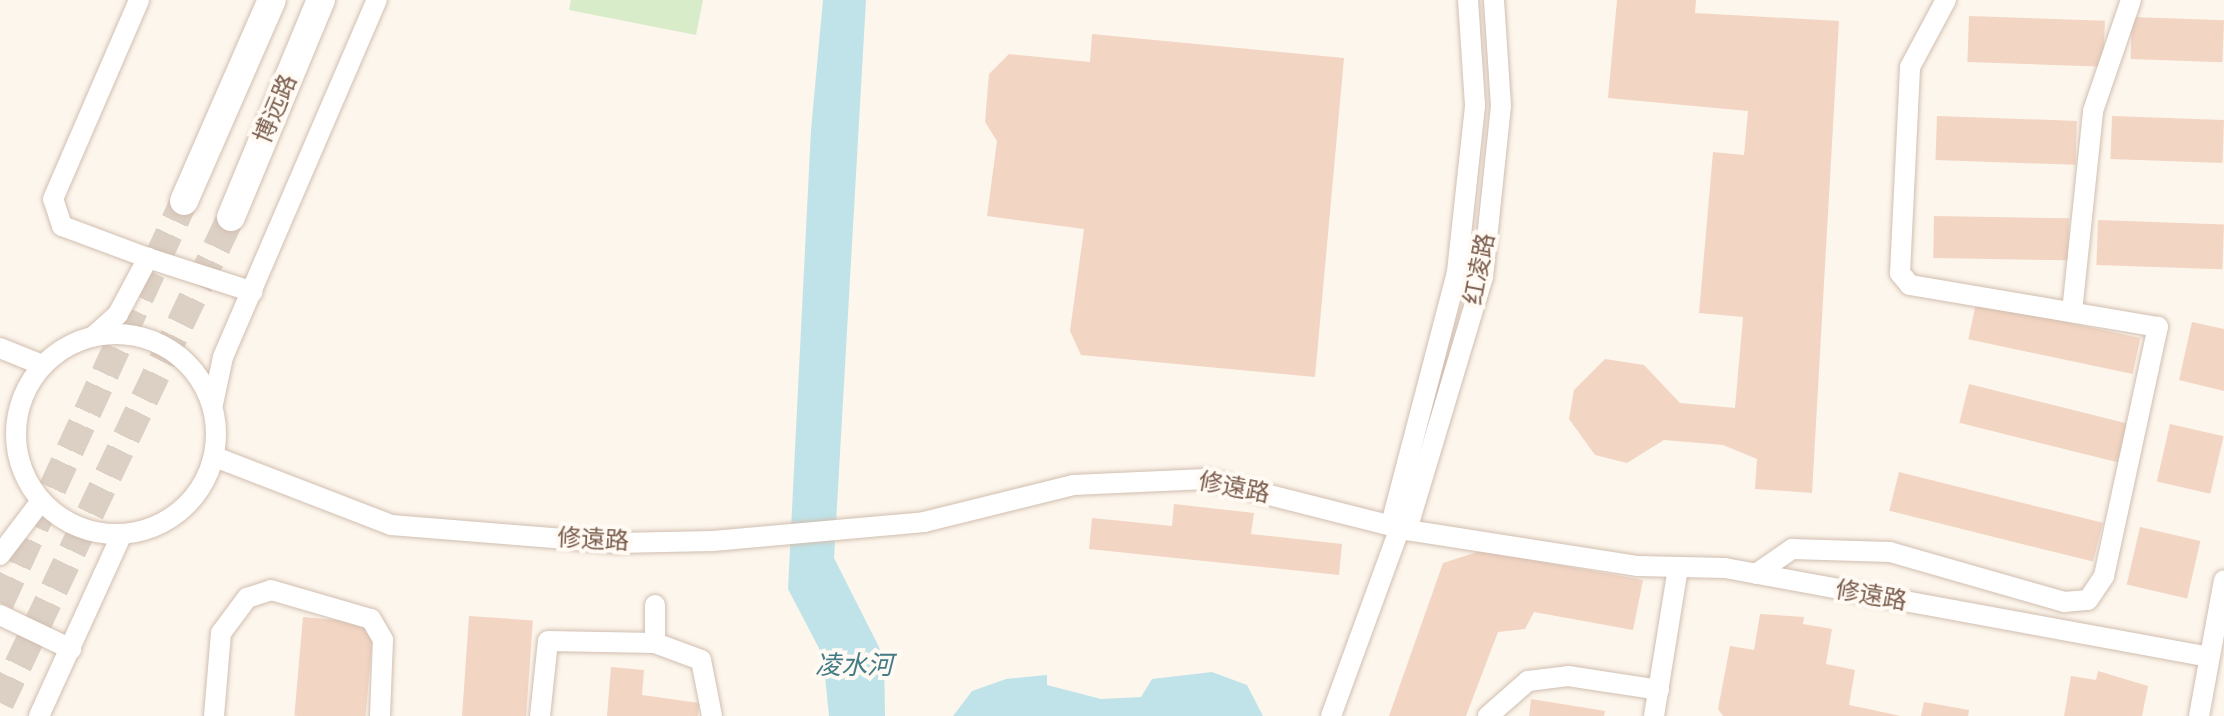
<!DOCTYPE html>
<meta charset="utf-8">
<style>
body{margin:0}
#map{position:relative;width:2224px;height:716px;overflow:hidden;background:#fdf6ec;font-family:Rubik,"Noto Sans SC",sans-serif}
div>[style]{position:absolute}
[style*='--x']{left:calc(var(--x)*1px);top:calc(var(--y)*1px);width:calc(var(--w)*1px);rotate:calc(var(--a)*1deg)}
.green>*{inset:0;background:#d8ecc9}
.water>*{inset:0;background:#bfe3e8}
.building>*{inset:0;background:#f3d5c3;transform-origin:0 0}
.secondary-tunnel>*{height:28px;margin-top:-14px;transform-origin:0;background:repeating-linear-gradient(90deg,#dcd0c4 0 28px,transparent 0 42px)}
.roads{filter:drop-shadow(0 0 2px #d1beb0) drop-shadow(0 0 2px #d1beb0)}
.street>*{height:20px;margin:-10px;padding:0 10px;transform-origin:10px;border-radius:10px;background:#fff}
.street>.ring{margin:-10px;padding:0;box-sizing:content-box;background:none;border:20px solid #fff;border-radius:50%}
.secondary>*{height:28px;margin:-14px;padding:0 14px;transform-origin:14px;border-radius:14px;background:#fff}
span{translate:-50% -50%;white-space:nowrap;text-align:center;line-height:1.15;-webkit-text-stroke:8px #fffaf3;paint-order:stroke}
.street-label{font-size:24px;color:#7a5c4d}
.water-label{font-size:26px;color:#437c86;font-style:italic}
</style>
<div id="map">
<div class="green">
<div style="clip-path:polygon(571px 0,703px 0,696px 35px,569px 10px)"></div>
</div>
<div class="water">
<div style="clip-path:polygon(823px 0,866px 0,834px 558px,884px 657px,885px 716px,829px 716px,823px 656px,788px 589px,811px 130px)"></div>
<div style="clip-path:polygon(1212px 672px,1247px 685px,1263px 716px,953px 716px,972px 691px,1006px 679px,1047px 675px,1047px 685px,1101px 699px,1141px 697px,1152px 679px)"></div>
</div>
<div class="building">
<div style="clip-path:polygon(1617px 0,1696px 0,1695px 13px,1839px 21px,1812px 493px,1755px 489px,1757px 459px,1723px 445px,1664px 440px,1627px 463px,1595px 455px,1569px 419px,1574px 390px,1605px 359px,1644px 365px,1680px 403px,1735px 408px,1743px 317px,1699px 313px,1713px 152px,1744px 155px,1748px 111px,1608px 98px)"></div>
<div style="left:1969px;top:16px;width:136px;height:46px;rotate:2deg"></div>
<div style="left:2132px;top:17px;width:92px;height:42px;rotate:2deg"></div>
<div style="clip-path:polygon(1092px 34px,1344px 58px,1315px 377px,1081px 355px,1070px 331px,1084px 229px,987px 216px,997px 141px,985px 122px,989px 74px,1009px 54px,1090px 62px)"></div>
<div style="left:1937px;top:116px;width:140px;height:44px;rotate:2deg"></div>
<div style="left:2112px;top:116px;width:112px;height:43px;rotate:2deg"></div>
<div style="left:1934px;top:216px;width:135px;height:42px;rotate:1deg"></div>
<div style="left:2098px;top:220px;width:126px;height:45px;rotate:2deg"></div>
<div style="left:1976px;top:303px;width:168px;height:37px;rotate:12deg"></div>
<div style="clip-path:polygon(2192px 322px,2224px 329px,2224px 391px,2179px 380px)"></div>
<div style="left:1969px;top:384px;width:163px;height:40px;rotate:14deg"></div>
<div style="left:2170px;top:424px;width:55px;height:59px;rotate:13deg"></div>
<div style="left:1899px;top:472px;width:210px;height:40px;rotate:14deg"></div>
<div style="clip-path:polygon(1174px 504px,1254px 513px,1251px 534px,1342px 544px,1339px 575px,1089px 549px,1092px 518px,1172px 526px)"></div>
<div style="left:2140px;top:527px;width:62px;height:59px;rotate:13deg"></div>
<div style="clip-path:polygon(1480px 551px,1643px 580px,1633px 630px,1534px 612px,1525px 629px,1498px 632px,1466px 716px,1389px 716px,1443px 563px)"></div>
<div style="clip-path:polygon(1760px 614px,1804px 617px,1803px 624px,1832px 629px,1826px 664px,1855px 670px,1849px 705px,1901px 716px,1723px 716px,1718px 709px,1730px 646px,1754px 650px)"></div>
<div style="left:469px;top:616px;width:64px;height:100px;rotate:4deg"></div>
<div style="left:303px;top:617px;width:71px;height:99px;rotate:5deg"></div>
<div style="clip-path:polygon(611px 667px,644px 670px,642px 695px,699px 703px,698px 716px,607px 716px)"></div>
<div style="clip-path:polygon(2098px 671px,2148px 686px,2142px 716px,2064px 716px,2071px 676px,2096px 680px)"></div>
<div style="clip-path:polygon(1531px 699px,1605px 711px,1604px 716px,1529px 716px)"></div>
<div style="clip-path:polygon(1924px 702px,1969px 710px,1968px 716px,1921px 716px)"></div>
</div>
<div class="secondary-tunnel">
<div style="--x:0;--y:603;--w:442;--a:-65.4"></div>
<div style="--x:0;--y:703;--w:538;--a:-64.58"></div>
</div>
<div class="roads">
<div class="street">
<div style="--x:148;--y:258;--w:110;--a:17.9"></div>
<div style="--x:2072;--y:312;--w:202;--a:-84"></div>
<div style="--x:2093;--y:111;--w:117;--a:-71.1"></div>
<div class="ring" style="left:16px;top:334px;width:180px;height:180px"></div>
<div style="--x:95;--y:335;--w:31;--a:-42"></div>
<div style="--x:118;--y:314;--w:64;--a:-61.8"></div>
<div style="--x:148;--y:258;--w:92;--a:-159.6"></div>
<div style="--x:62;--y:226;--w:28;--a:-108"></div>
<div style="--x:53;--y:199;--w:217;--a:-66.6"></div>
<div style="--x:0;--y:348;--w:45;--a:22"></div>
<div style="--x:213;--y:404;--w:48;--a:-78"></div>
<div style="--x:223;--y:357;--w:389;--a:-66.7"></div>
<div style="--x:215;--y:457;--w:189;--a:21.1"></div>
<div style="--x:391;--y:525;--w:226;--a:4.6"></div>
<div style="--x:616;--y:543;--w:97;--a:-1.2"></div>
<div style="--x:713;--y:541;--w:212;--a:-5.1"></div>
<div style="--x:924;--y:522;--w:154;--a:-13.9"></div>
<div style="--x:1073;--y:485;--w:133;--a:-2.6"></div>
<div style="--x:1206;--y:479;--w:207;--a:14.2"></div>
<div style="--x:1407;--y:530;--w:234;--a:8.9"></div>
<div style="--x:1638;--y:566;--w:87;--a:1.3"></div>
<div style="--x:1725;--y:568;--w:492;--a:10.4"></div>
<div style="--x:1391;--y:524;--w:260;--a:-75.3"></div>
<div style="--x:1457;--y:272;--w:168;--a:-83.8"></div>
<div style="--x:1475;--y:105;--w:105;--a:-93.8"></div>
<div style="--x:1407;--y:530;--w:264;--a:-73.3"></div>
<div style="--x:1483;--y:277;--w:172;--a:-84"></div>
<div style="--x:1501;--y:106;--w:106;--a:-93.8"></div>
<div style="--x:0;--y:555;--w:68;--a:-52.8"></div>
<div style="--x:1756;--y:574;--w:44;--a:-34.8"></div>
<div style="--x:1792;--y:549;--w:98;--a:1.8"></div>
<div style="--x:1890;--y:552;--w:181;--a:16"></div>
<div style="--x:2064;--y:602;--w:24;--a:-5"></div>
<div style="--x:2088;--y:600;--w:29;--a:-56"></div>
<div style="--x:2104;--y:576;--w:255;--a:-77.8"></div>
<div style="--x:2158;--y:327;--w:252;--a:-170.4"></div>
<div style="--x:1910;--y:285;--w:16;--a:-130"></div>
<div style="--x:1900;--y:273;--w:206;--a:-87.2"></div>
<div style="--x:1910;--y:67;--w:76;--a:-61.8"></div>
<div style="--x:655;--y:605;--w:38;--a:90"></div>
<div style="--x:655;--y:643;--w:49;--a:20.3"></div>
<div style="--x:701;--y:660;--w:57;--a:78.9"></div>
<div style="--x:0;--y:615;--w:79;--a:25.6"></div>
<div style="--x:39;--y:716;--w:200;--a:-65.5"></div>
<div style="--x:214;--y:716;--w:83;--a:-85.2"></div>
<div style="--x:221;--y:633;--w:44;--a:-53.4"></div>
<div style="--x:247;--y:598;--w:25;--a:-18"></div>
<div style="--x:271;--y:590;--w:104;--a:16.2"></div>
<div style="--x:371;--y:619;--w:24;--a:60"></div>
<div style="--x:383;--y:640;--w:76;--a:92.3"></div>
<div style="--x:540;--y:716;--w:75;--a:-83.9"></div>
<div style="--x:548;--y:641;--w:107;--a:1.1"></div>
<div style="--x:1331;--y:716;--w:201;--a:-69.9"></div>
<div style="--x:1488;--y:716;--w:53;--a:-41.2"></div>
<div style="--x:1528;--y:681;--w:40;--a:-7.1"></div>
<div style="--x:1568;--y:676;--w:92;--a:8.7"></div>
<div style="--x:1654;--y:716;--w:150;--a:-80.8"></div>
<div style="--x:2199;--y:716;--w:138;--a:-79.6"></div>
</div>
<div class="secondary">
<div style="--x:184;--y:201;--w:219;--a:-66.4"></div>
<div style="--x:231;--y:217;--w:235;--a:-67.5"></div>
</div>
</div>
<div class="street-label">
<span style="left:276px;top:109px;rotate:-67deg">博远路</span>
<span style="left:1480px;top:269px;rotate:-79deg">红凌路</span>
<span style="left:1234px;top:488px;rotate:11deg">修遠路</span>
<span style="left:593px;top:540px;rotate:3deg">修遠路</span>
<span style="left:1871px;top:596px;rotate:10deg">修遠路</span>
</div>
<div class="water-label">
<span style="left:854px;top:666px">凌水河</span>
</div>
</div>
